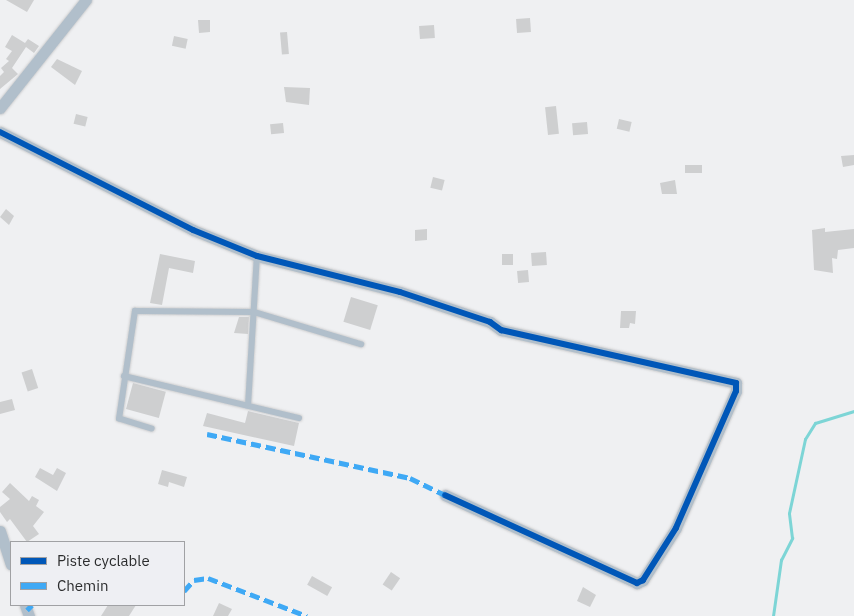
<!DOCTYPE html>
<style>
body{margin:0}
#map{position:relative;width:854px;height:616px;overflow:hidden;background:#eff0f2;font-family:"IBM Plex Sans",sans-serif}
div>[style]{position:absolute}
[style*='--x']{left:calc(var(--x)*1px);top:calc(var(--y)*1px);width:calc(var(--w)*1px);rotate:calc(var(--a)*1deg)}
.stream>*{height:3px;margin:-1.5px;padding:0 1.5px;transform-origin:1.5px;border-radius:1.5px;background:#7dd5d6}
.building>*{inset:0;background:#cecfd0;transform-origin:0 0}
.roads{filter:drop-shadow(0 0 1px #cdcdce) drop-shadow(0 0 1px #cdcdce)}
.service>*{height:5.5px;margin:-2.75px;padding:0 2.75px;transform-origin:2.75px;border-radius:2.75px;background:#b1bfcb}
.minor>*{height:11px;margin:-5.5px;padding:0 5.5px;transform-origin:5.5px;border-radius:5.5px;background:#b1bfcb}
.quiet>*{height:5px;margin-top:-2.5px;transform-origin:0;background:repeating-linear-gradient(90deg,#3fa9f5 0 10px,transparent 0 15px)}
.cycleway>*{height:6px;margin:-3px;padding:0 3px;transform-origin:3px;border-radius:3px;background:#0057b8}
span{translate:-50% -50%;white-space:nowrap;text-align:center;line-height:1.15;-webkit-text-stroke:4px #eeeff3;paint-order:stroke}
.legend{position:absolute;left:10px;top:541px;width:175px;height:65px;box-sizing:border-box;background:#eeeff3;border:1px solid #a0a1a4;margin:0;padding:6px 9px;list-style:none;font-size:15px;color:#2c2d2e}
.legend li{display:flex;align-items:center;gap:10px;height:25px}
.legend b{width:25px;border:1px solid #a0a1a4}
</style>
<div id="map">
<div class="stream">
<div style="--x:773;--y:616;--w:57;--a:-81.9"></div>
<div style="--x:781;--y:560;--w:25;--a:-63"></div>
<div style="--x:792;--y:538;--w:25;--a:-97"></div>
<div style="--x:789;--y:513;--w:76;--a:-77.8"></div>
<div style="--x:805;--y:439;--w:19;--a:-58"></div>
<div style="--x:815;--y:423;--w:41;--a:-17.1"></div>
</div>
<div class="building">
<div style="clip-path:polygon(6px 0,34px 0,27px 12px)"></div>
<div style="left:530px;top:18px;width:14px;height:14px;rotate:86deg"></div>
<div style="clip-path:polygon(198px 20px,210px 20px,210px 32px,199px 33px)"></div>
<div style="left:434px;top:25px;width:13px;height:15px;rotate:86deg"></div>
<div style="left:287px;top:32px;width:22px;height:7px;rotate:85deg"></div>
<div style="clip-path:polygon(12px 35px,25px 43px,28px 39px,39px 46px,34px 53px,26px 47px,12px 68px,18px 74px,0 89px,0 76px,4px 72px,1px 68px,9px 61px,6px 59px,12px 51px,5px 47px)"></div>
<div style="left:174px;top:36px;width:14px;height:10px;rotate:12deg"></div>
<div style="clip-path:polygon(57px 59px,82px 71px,75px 85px,51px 67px)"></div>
<div style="clip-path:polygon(284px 87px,310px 88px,309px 105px,286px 102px)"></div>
<div style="left:556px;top:106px;width:28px;height:11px;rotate:84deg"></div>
<div style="left:76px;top:114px;width:12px;height:10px;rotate:14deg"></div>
<div style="left:619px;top:119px;width:13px;height:10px;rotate:13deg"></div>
<div style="left:587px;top:122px;width:12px;height:15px;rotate:85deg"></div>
<div style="left:283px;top:123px;width:10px;height:13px;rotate:84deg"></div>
<div style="clip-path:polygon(854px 155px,854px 165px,843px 167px,841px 156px)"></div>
<div style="left:702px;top:165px;width:8px;height:17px;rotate:90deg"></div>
<div style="left:433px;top:177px;width:12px;height:11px;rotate:14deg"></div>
<div style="clip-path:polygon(675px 180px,677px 194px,662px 194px,660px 183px)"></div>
<div style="clip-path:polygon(6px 209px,14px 216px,9px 225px,0 217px)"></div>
<div style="clip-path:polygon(825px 228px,825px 232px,854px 229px,854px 248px,838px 250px,837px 259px,832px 258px,833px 273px,814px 270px,812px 230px)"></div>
<div style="clip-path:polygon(427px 229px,427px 240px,415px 241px,415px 230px)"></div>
<div style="left:546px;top:252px;width:13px;height:15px;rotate:86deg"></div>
<div style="clip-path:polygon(160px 254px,195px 261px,193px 273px,169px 268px,162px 305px,150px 303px)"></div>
<div style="left:502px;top:254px;width:11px;height:11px"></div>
<div style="left:528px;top:270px;width:12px;height:11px;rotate:85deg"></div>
<div style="left:351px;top:297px;width:28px;height:26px;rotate:17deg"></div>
<div style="clip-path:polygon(621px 311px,636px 311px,635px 324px,630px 323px,629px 328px,620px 328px)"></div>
<div style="clip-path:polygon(239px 317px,249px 317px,248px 334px,234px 333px)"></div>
<div style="left:32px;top:369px;width:20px;height:11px;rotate:72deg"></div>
<div style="left:133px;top:383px;width:34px;height:27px;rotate:15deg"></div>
<div style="clip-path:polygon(12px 399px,15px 410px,0 414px,0 402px)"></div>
<div style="clip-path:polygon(248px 411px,299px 423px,294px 446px,203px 426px,207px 413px,245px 423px)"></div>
<div style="clip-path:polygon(40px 468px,53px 475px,57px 468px,66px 473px,57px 491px,35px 477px)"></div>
<div style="clip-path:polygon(162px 470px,187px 477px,184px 487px,169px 482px,168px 487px,158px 484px)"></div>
<div style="clip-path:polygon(10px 483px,29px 501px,32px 496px,39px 500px,36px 506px,44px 512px,33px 526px,39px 534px,27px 542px,10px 519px,7px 522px,0 512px,0 507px,10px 499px,2px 492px)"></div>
<div style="left:391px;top:572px;width:11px;height:15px;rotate:34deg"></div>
<div style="left:312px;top:576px;width:23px;height:10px;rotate:29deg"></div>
<div style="clip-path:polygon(583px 587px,596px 595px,590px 607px,577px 601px)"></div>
<div style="clip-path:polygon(219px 603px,232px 609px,228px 616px,213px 616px)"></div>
<div style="clip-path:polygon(108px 605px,136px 605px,129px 616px,101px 616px)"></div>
</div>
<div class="roads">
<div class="service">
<div style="--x:124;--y:376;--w:180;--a:13.5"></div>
<div style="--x:248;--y:406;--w:150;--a:-86.6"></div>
<div style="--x:152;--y:429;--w:34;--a:-163"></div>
<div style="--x:119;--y:419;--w:109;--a:-81.6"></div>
<div style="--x:135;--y:311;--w:119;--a:0.5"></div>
<div style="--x:254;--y:312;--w:112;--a:16.7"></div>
</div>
<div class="minor">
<div style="--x:0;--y:108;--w:138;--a:-51.5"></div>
<div style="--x:0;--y:132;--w:216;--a:26.9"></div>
<div style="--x:193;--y:230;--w:69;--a:22.1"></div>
<div style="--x:257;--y:256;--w:147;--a:14.1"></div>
<div style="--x:400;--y:292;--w:95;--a:18.4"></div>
<div style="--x:490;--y:322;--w:14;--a:36"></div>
<div style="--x:501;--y:330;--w:241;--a:12.7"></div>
<div style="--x:736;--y:383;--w:8;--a:90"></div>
<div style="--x:736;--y:391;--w:150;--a:113.7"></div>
<div style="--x:676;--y:528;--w:62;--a:122.4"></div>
<div style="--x:643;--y:580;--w:7;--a:153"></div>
<div style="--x:637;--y:583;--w:211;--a:-155.4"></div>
<div style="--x:0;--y:531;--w:35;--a:72"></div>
<div style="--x:25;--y:605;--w:12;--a:70"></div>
</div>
</div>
<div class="quiet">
<div style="--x:207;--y:434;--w:208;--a:12.2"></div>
<div style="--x:410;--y:478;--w:39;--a:26"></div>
<div style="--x:184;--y:591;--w:15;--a:-48"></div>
<div style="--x:194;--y:580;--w:14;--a:-8"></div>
<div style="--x:208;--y:578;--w:106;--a:21"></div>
<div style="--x:27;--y:610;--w:7;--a:-45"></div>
</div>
<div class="cycleway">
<div style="--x:0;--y:132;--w:216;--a:26.9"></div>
<div style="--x:193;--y:230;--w:69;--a:22.1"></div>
<div style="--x:257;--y:256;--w:147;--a:14.1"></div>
<div style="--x:400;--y:292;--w:95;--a:18.4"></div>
<div style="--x:490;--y:322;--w:14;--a:36"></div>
<div style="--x:501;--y:330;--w:241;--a:12.7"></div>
<div style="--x:736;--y:383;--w:8;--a:90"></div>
<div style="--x:736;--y:391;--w:150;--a:113.7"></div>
<div style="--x:676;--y:528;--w:62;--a:122.4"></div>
<div style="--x:643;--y:580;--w:7;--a:153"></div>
<div style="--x:637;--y:583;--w:211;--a:-155.4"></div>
</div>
<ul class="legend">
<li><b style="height:6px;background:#0057b8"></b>Piste cyclable</li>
<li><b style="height:6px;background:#3fa9f5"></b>Chemin</li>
</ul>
</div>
